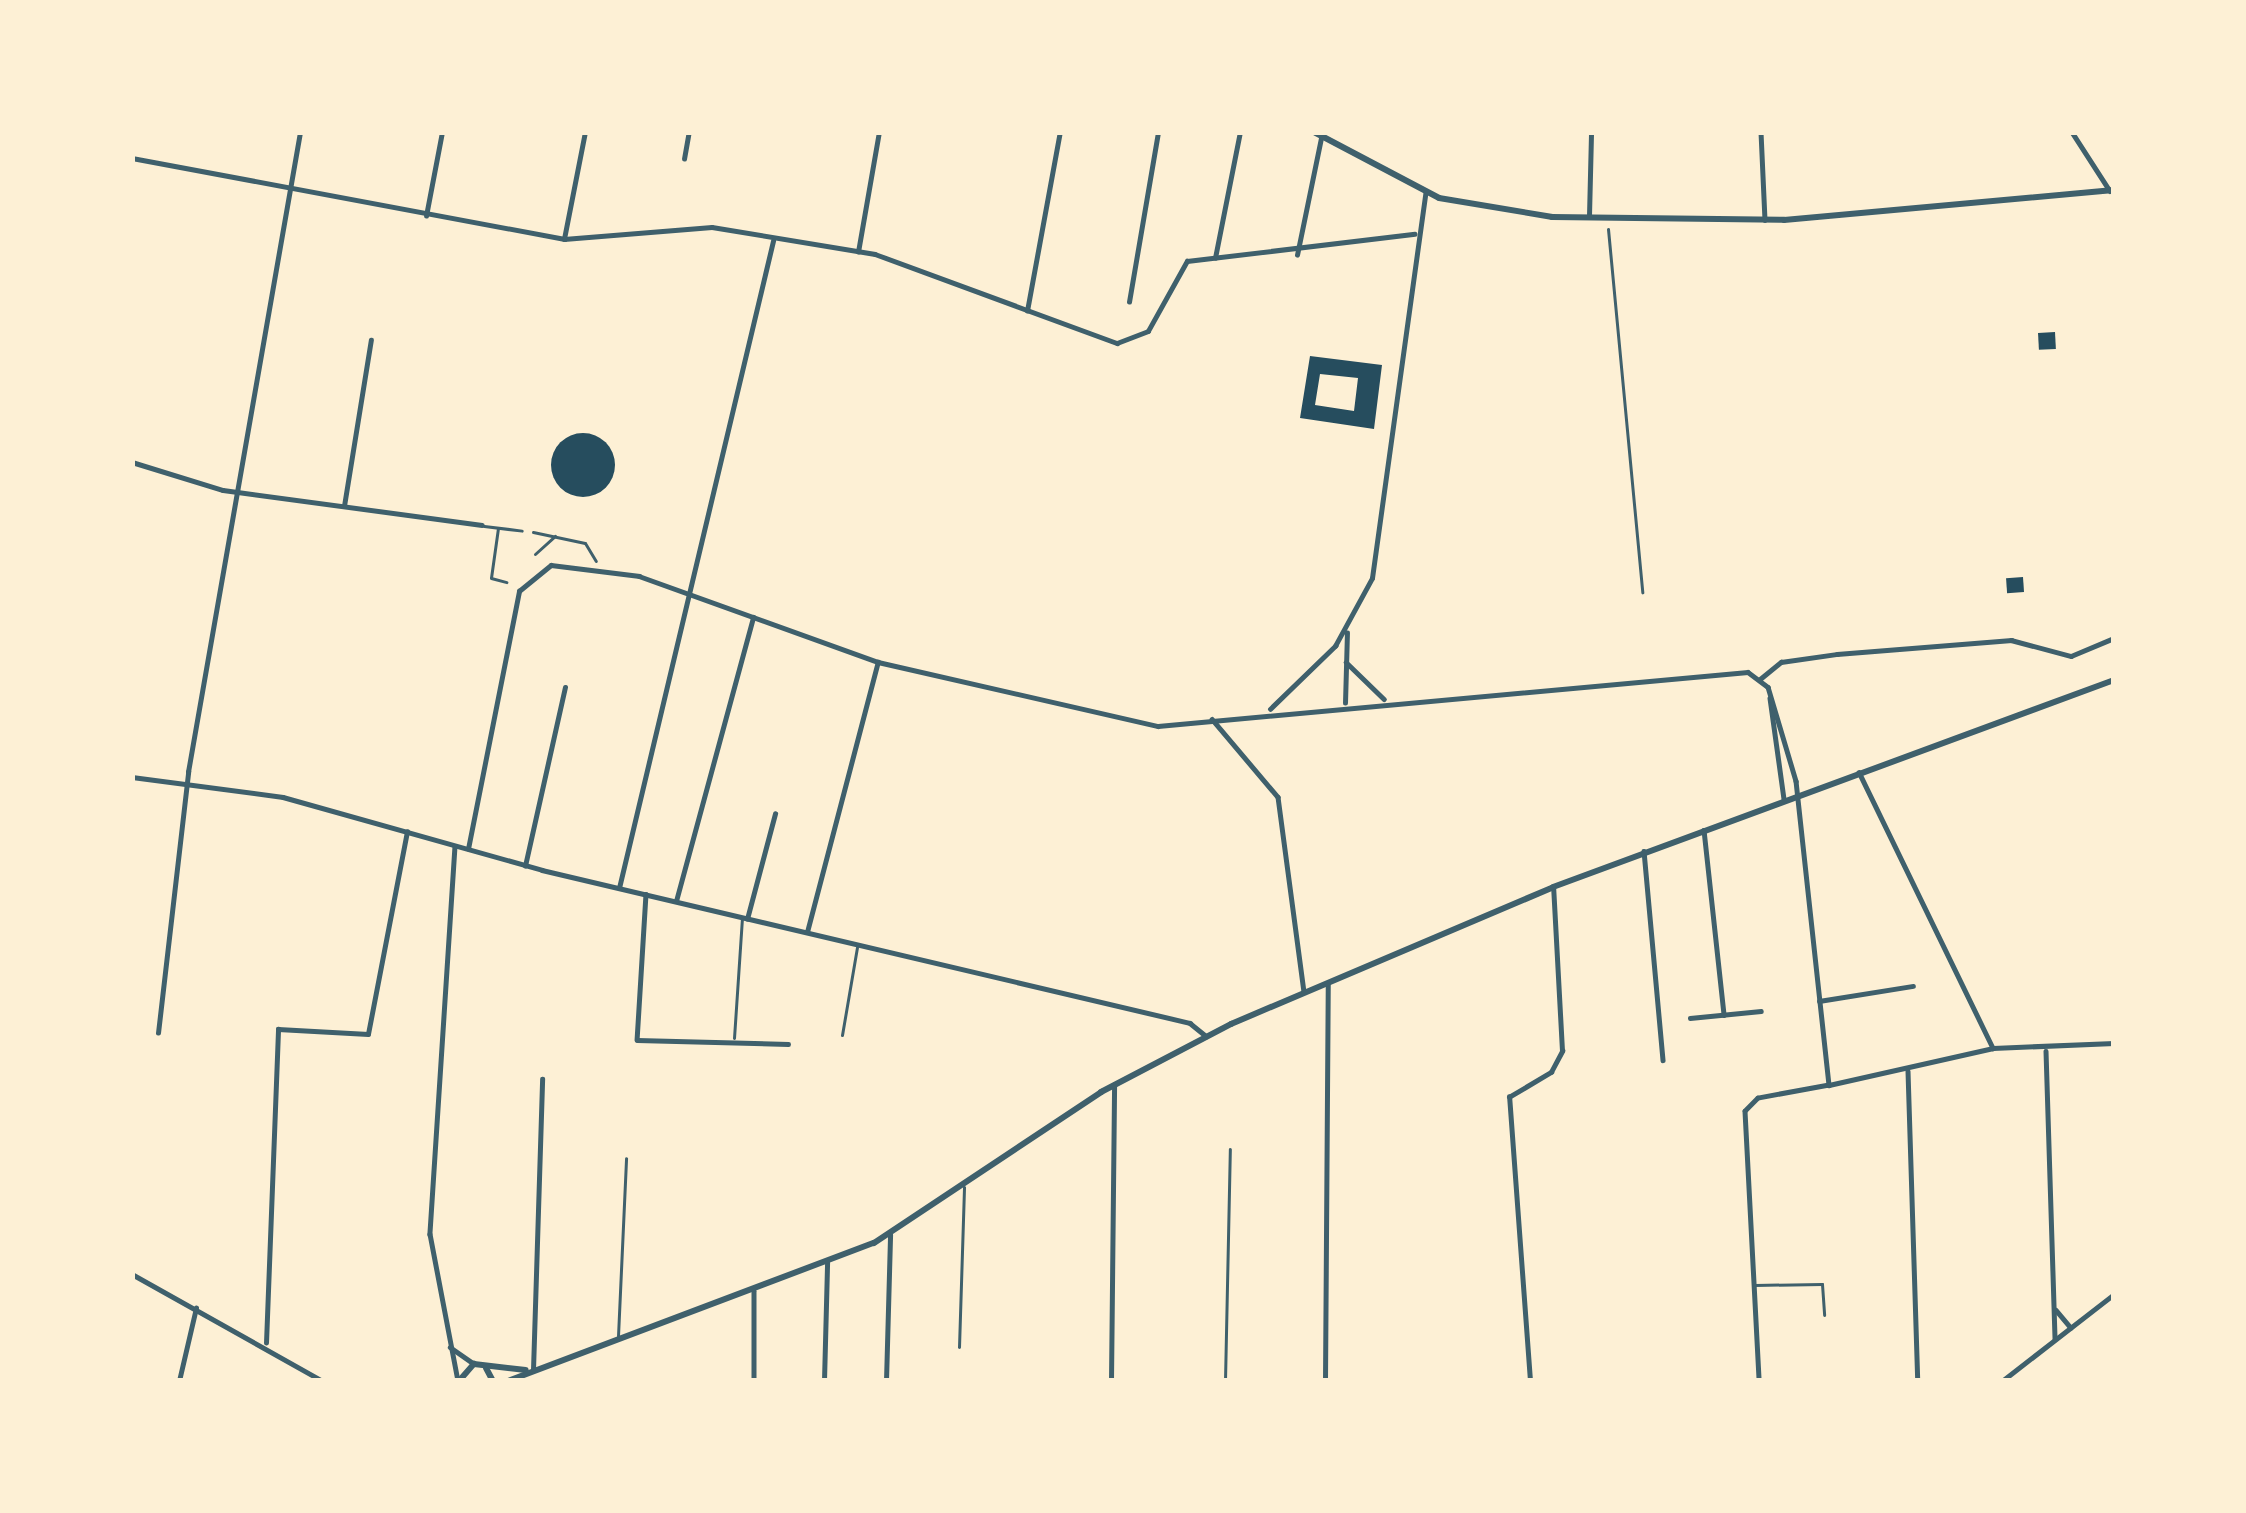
<!DOCTYPE html>
<style>
body{margin:0}
#map{position:relative;width:2246px;height:1513px;overflow:hidden;background:#fdf0d5;font-family:Signika,sans-serif}
div>[style]{position:absolute}
[style*='--x']{left:calc(var(--x)*1px);top:calc(var(--y)*1px);width:calc(var(--w)*1px);rotate:calc(var(--a)*1deg)}
.building>*{inset:0;background:#264d5e;transform-origin:0 0}
.round{border-radius:50%}
.service>*{height:3px;margin:-1.5px;padding:0 1.5px;transform-origin:1.5px;border-radius:1.5px;background:#3f606c}
.pedestrian>*{height:3px;margin:-1.5px;padding:0 1.5px;transform-origin:1.5px;border-radius:1.5px;background:#3f606c}
.minor>*{height:4.5px;margin:-2.25px;padding:0 2.25px;transform-origin:2.25px;border-radius:2.25px;background:#3f606c}
.tertiary>*{height:6px;margin:-3px;padding:0 3px;transform-origin:3px;border-radius:3px;background:#3f606c}
span{translate:-50% -50%;white-space:nowrap;text-align:center;line-height:1.15;-webkit-text-stroke:10px #fdf0d5;paint-order:stroke}
.frame{position:absolute;inset:0;border:135px solid #fdf0d5;pointer-events:none}
</style>
<div id="map">
<div class="building">
<div style="left:2055px;top:332px;width:17px;height:17px;rotate:87deg"></div>
<div style="clip-path:polygon(evenodd,1310px 356px,1382px 365px,1374px 429px,1300px 418px,1310px 356px,1320px 374px,1358px 378px,1354px 411px,1315px 405px,1320px 374px)"></div>
<div class="round" style="left:551px;top:433px;width:64px;height:64px"></div>
<div style="left:2023px;top:577px;width:15px;height:17px;rotate:86deg"></div>
</div>
<div class="service">
<div style="--x:842;--y:1035;--w:89;--a:-80.3"></div>
<div style="--x:734;--y:1038;--w:119;--a:-86.2"></div>
<div style="--x:1755;--y:1285;--w:67;--a:-0.9"></div>
<div style="--x:1822;--y:1284;--w:31;--a:86"></div>
<div style="--x:618;--y:1336;--w:178;--a:-87.4"></div>
<div style="--x:959;--y:1347;--w:160;--a:-88.2"></div>
<div style="--x:1225;--y:1381;--w:232;--a:-88.8"></div>
</div>
<div class="pedestrian">
<div style="--x:1608;--y:229;--w:365;--a:84.6"></div>
<div style="--x:484;--y:526;--w:38;--a:7"></div>
<div style="--x:498;--y:528;--w:50;--a:98"></div>
<div style="--x:491;--y:578;--w:16;--a:15"></div>
<div style="--x:533;--y:532;--w:53;--a:11.9"></div>
<div style="--x:585;--y:543;--w:21;--a:59"></div>
<div style="--x:535;--y:554;--w:27;--a:-42"></div>
</div>
<div class="minor">
<div style="--x:1761;--y:132;--w:88;--a:87.4"></div>
<div style="--x:2072;--y:132;--w:70;--a:57.2"></div>
<div style="--x:132;--y:158;--w:440;--a:10.6"></div>
<div style="--x:564;--y:239;--w:148;--a:-4.6"></div>
<div style="--x:712;--y:227;--w:165;--a:9.4"></div>
<div style="--x:875;--y:254;--w:258;--a:20.2"></div>
<div style="--x:1117;--y:343;--w:33;--a:-21"></div>
<div style="--x:1148;--y:331;--w:80;--a:-60.9"></div>
<div style="--x:1187;--y:261;--w:229;--a:-6.8"></div>
<div style="--x:684;--y:159;--w:27;--a:-80"></div>
<div style="--x:426;--y:216;--w:86;--a:-79.2"></div>
<div style="--x:1589;--y:216;--w:84;--a:-88.6"></div>
<div style="--x:564;--y:239;--w:109;--a:-78.9"></div>
<div style="--x:858;--y:252;--w:122;--a:-80.1"></div>
<div style="--x:1297;--y:255;--w:119;--a:-78.4"></div>
<div style="--x:1215;--y:258;--w:128;--a:-78.8"></div>
<div style="--x:1129;--y:302;--w:172;--a:-80.3"></div>
<div style="--x:1027;--y:311;--w:182;--a:-79.6"></div>
<div style="--x:132;--y:462;--w:95;--a:17.1"></div>
<div style="--x:223;--y:490;--w:261;--a:7.7"></div>
<div style="--x:344;--y:506;--w:168;--a:-80.8"></div>
<div style="--x:1346;--y:662;--w:53;--a:44.2"></div>
<div style="--x:1760;--y:679;--w:27;--a:-39"></div>
<div style="--x:1781;--y:662;--w:57;--a:-8.1"></div>
<div style="--x:1837;--y:654;--w:175;--a:-4.6"></div>
<div style="--x:2011;--y:640;--w:62;--a:14.9"></div>
<div style="--x:2071;--y:656;--w:47;--a:-22.7"></div>
<div style="--x:1770;--y:698;--w:102;--a:82.1"></div>
<div style="--x:1345;--y:703;--w:70;--a:-88.4"></div>
<div style="--x:1270;--y:709;--w:91;--a:-44.1"></div>
<div style="--x:1335;--y:646;--w:77;--a:-61.4"></div>
<div style="--x:1372;--y:578;--w:388;--a:-82.1"></div>
<div style="--x:1212;--y:719;--w:102;--a:49.8"></div>
<div style="--x:1278;--y:797;--w:196;--a:82.4"></div>
<div style="--x:1859;--y:772;--w:307;--a:64.1"></div>
<div style="--x:1993;--y:1048;--w:121;--a:-2.4"></div>
<div style="--x:132;--y:777;--w:152;--a:7.5"></div>
<div style="--x:283;--y:797;--w:269;--a:15.7"></div>
<div style="--x:542;--y:870;--w:666;--a:13.28"></div>
<div style="--x:1190;--y:1023;--w:21;--a:39"></div>
<div style="--x:1704;--y:830;--w:186;--a:83.8"></div>
<div style="--x:455;--y:846;--w:389;--a:93.7"></div>
<div style="--x:430;--y:1234;--w:150;--a:79.2"></div>
<div style="--x:468;--y:849;--w:263;--a:-78.8"></div>
<div style="--x:519;--y:591;--w:41;--a:-39.1"></div>
<div style="--x:551;--y:565;--w:89;--a:7.1"></div>
<div style="--x:639;--y:576;--w:254;--a:19.8"></div>
<div style="--x:878;--y:662;--w:287;--a:12.9"></div>
<div style="--x:1158;--y:726;--w:592;--a:-5.23"></div>
<div style="--x:1748;--y:672;--w:25;--a:37"></div>
<div style="--x:1768;--y:687;--w:98;--a:73.4"></div>
<div style="--x:1796;--y:781;--w:306;--a:83.8"></div>
<div style="--x:1829;--y:1085;--w:72;--a:169.6"></div>
<div style="--x:1758;--y:1098;--w:18;--a:135"></div>
<div style="--x:1745;--y:1111;--w:270;--a:87"></div>
<div style="--x:1644;--y:851;--w:210;--a:84.8"></div>
<div style="--x:525;--y:866;--w:183;--a:-77.4"></div>
<div style="--x:619;--y:888;--w:665;--a:-76.61"></div>
<div style="--x:646;--y:894;--w:146;--a:93.5"></div>
<div style="--x:637;--y:1040;--w:151;--a:1.5"></div>
<div style="--x:676;--y:901;--w:294;--a:-74.8"></div>
<div style="--x:747;--y:919;--w:109;--a:-75.1"></div>
<div style="--x:807;--y:932;--w:279;--a:-75.3"></div>
<div style="--x:1819;--y:1001;--w:95;--a:-9.1"></div>
<div style="--x:1690;--y:1018;--w:71;--a:-5.6"></div>
<div style="--x:158;--y:1033;--w:263;--a:-83.4"></div>
<div style="--x:188;--y:772;--w:650;--a:-80.07"></div>
<div style="--x:2046;--y:1051;--w:288;--a:88.2"></div>
<div style="--x:1908;--y:1071;--w:310;--a:88.2"></div>
<div style="--x:1829;--y:1085;--w:168;--a:-12.7"></div>
<div style="--x:132;--y:1274;--w:219;--a:29.3"></div>
<div style="--x:754;--y:1291;--w:90;--a:90"></div>
<div style="--x:2056;--y:1310;--w:23;--a:50"></div>
<div style="--x:266;--y:1343;--w:314;--a:-87.8"></div>
<div style="--x:278;--y:1029;--w:90;--a:3.2"></div>
<div style="--x:368;--y:1034;--w:206;--a:-79.1"></div>
<div style="--x:450;--y:1347;--w:29;--a:35"></div>
<div style="--x:533;--y:1370;--w:291;--a:-88.2"></div>
<div style="--x:179;--y:1381;--w:75;--a:-76.9"></div>
<div style="--x:824;--y:1381;--w:118;--a:-88.5"></div>
<div style="--x:886;--y:1381;--w:146;--a:-88.4"></div>
<div style="--x:1111;--y:1381;--w:296;--a:-89.4"></div>
<div style="--x:1325;--y:1381;--w:396;--a:-89.6"></div>
<div style="--x:1530;--y:1381;--w:285;--a:-94.2"></div>
<div style="--x:1509;--y:1097;--w:49;--a:-30.8"></div>
<div style="--x:1551;--y:1072;--w:24;--a:-62"></div>
<div style="--x:1562;--y:1051;--w:164;--a:-93.1"></div>
<div style="--x:1966;--y:1381;--w:13;--a:0"></div>
<div style="--x:2002;--y:1381;--w:142;--a:-37.8"></div>
</div>
<div class="tertiary">
<div style="--x:1314;--y:132;--w:141;--a:27.8"></div>
<div style="--x:1439;--y:198;--w:115;--a:9.5"></div>
<div style="--x:1552;--y:217;--w:232;--a:0.7"></div>
<div style="--x:1784;--y:220;--w:331;--a:-5.2"></div>
<div style="--x:486;--y:1368;--w:15;--a:62"></div>
<div style="--x:459;--y:1381;--w:23;--a:-49"></div>
<div style="--x:474;--y:1364;--w:52;--a:6.6"></div>
<div style="--x:508;--y:1381;--w:391;--a:-20.7"></div>
<div style="--x:874;--y:1243;--w:273;--a:-33.6"></div>
<div style="--x:1101;--y:1092;--w:147;--a:-27.6"></div>
<div style="--x:1231;--y:1024;--w:350;--a:-23"></div>
<div style="--x:1553;--y:887;--w:598;--a:-20.25"></div>
</div>
<div class="frame"></div>
</div>
